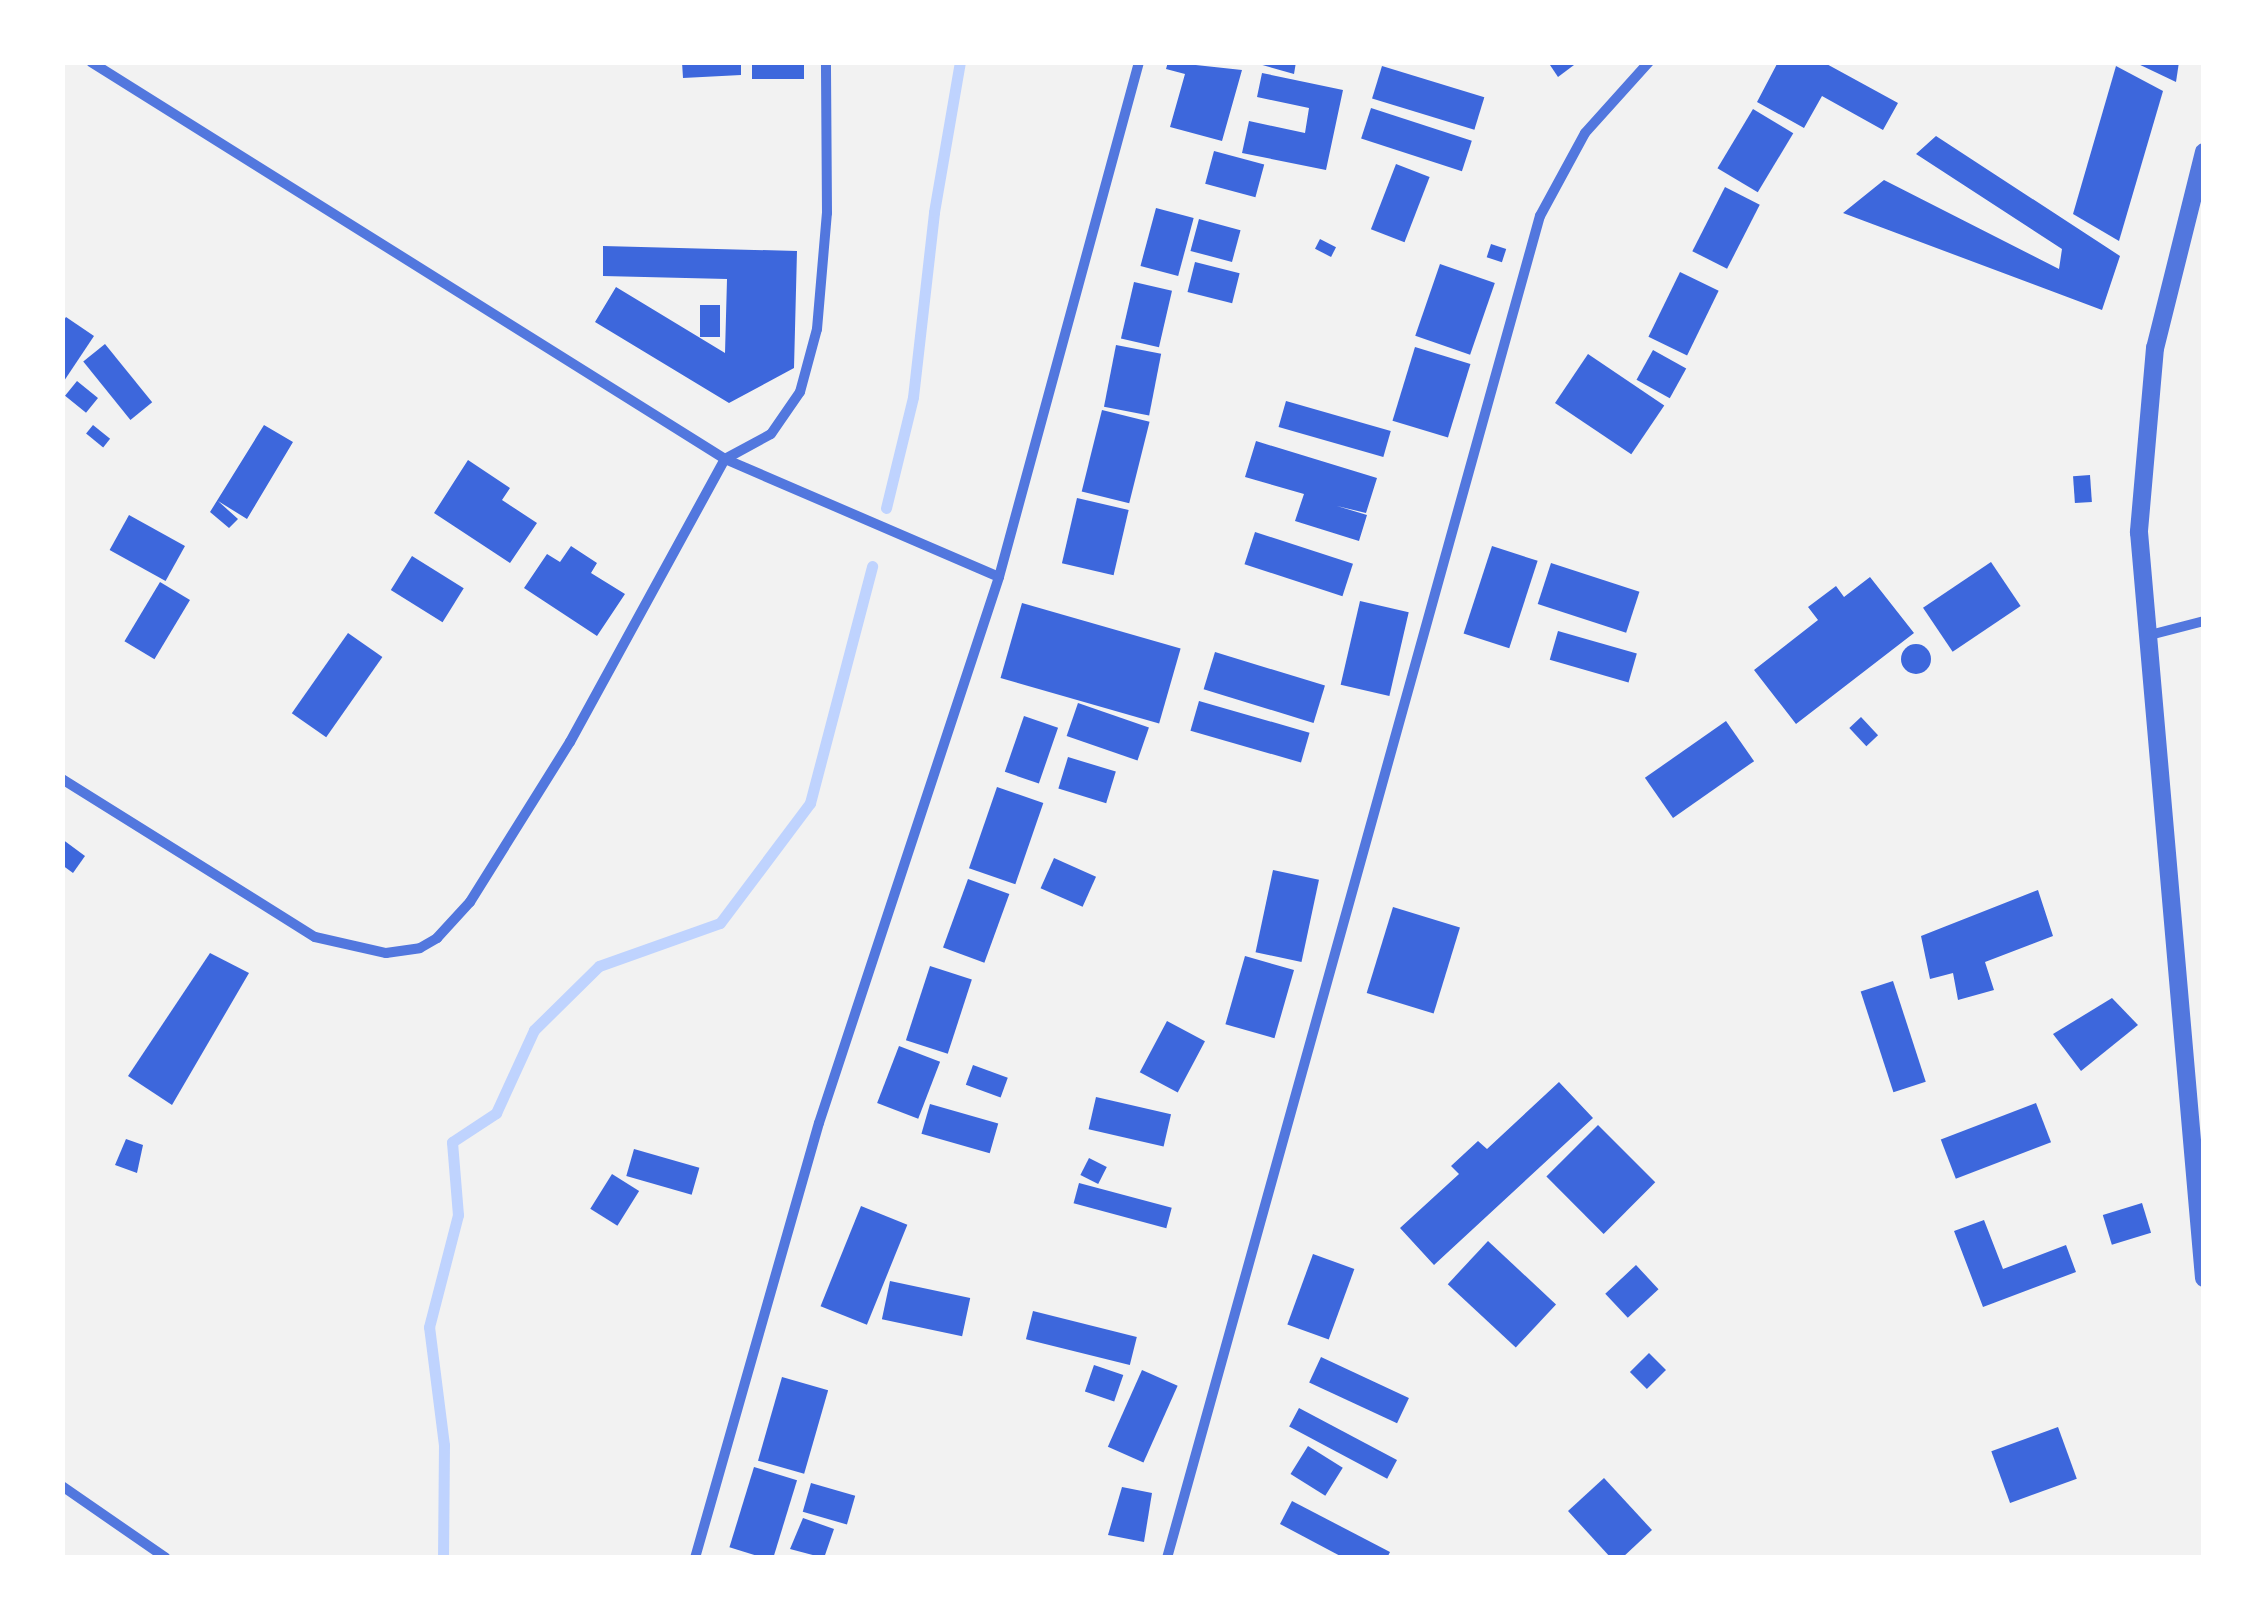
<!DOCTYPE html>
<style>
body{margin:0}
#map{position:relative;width:2266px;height:1620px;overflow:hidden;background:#f2f2f2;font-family:Rubik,sans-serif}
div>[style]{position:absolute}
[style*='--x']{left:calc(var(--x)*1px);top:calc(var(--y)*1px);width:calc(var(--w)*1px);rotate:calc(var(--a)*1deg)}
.stream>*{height:11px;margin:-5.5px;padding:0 5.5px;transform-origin:5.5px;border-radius:5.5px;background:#bfd3fe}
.building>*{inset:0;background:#3d67dc;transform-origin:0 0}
.round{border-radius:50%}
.minor>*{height:10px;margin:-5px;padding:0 5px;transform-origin:5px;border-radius:5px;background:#5277de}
.tertiary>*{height:18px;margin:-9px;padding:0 9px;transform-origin:9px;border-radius:9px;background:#5277de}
span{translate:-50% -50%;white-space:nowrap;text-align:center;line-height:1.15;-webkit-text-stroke:8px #fff;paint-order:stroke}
.frame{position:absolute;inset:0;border:65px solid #fff;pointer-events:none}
</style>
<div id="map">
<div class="stream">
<div style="--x:886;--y:508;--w:114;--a:-76.3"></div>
<div style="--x:913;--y:397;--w:186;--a:-83.5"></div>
<div style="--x:934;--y:212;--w:152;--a:-80.2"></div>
<div style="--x:443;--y:1558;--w:113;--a:-89.5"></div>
<div style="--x:444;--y:1445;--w:119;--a:-97.2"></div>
<div style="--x:429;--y:1327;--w:116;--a:-75.5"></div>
<div style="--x:458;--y:1215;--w:73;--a:-94.7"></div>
<div style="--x:452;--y:1142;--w:53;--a:-33.4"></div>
<div style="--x:496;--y:1113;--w:91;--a:-65.4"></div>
<div style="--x:534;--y:1030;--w:91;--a:-44.6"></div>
<div style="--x:599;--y:966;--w:128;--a:-19.6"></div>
<div style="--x:720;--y:923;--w:150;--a:-53.1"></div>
<div style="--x:810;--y:803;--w:245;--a:-75.3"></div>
</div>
<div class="building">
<div style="clip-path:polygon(682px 62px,741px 62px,741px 75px,683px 78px)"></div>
<div style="left:752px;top:62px;width:52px;height:17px"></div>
<div style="clip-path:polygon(1168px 62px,1242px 70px,1222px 141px,1170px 127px,1185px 74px,1166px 69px)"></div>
<div style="clip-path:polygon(1252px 62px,1296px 62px,1294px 74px)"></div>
<div style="clip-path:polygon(1548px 62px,1578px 62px,1558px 77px)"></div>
<div style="clip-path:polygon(1778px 62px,1823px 62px,1898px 103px,1883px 130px,1822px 96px,1804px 128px,1757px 102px)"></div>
<div style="clip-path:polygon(2134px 62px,2179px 62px,2176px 82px)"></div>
<div style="left:1382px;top:66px;width:107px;height:34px;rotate:17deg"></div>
<div style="clip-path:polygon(2116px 66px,2163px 91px,2119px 241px,2073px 214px)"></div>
<div style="clip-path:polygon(1262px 73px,1343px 90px,1326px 170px,1242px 153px,1249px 121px,1305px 133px,1309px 108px,1257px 97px)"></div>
<div style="left:1371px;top:108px;width:106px;height:32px;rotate:18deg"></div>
<div style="left:1753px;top:109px;width:47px;height:69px;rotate:31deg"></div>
<div style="clip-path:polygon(1936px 136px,2120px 256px,2102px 310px,1843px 213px,1884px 180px,2059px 269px,2062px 249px,1916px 154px)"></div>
<div style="left:1214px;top:151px;width:52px;height:34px;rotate:15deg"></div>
<div style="left:1396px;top:164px;width:36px;height:70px;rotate:21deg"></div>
<div style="left:1725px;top:187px;width:39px;height:72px;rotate:27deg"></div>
<div style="left:1156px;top:208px;width:39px;height:60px;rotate:15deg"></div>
<div style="left:1199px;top:219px;width:43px;height:33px;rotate:15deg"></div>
<div style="left:1320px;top:239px;width:18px;height:11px;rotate:27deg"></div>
<div style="left:1491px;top:244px;width:16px;height:14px;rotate:18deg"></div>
<div style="clip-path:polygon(603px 246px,797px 251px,794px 368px,729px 403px,595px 322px,616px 287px,725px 353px,727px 279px,603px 276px)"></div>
<div style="left:1195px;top:262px;width:46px;height:31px;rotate:14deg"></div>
<div style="left:1440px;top:264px;width:58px;height:76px;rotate:19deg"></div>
<div style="left:1680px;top:272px;width:43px;height:72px;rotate:26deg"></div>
<div style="left:1134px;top:282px;width:39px;height:58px;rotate:13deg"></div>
<div style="left:700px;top:305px;width:20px;height:32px"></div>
<div style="clip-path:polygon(66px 317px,94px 336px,62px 384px,62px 323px)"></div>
<div style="left:105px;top:344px;width:75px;height:28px;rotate:51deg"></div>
<div style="left:1116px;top:345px;width:46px;height:63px;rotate:11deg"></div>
<div style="left:1415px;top:347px;width:58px;height:77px;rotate:17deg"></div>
<div style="left:1653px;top:350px;width:38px;height:34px;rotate:29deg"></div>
<div style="left:1588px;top:354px;width:92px;height:59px;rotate:34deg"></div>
<div style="left:77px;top:381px;width:27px;height:19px;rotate:39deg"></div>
<div style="left:1286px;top:401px;width:109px;height:27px;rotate:16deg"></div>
<div style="left:1102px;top:410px;width:49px;height:84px;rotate:14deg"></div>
<div style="left:93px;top:425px;width:22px;height:11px;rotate:39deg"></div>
<div style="clip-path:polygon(264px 425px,293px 442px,247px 519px,218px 501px,238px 519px,229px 528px,210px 512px)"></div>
<div style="clip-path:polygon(1256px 441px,1377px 478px,1366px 513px,1337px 506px,1367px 515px,1359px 541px,1295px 521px,1304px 494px,1245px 477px)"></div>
<div style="clip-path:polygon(468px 460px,510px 488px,502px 500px,537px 523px,510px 563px,434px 513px)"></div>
<div style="left:2090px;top:475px;width:27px;height:17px;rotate:86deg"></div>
<div style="left:1077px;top:498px;width:53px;height:67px;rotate:13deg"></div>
<div style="left:129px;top:515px;width:64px;height:40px;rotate:29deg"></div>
<div style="left:1255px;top:532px;width:103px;height:34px;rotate:18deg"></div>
<div style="clip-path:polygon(571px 546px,597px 563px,591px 573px,625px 594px,597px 636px,524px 588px,547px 554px,560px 562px)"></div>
<div style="left:1492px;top:546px;width:48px;height:92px;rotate:18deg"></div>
<div style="left:412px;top:556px;width:61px;height:40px;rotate:32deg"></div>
<div style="left:1991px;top:562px;width:53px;height:82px;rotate:56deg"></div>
<div style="left:1551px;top:563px;width:93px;height:43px;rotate:18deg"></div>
<div style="clip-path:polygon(1870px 577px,1914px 633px,1796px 724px,1754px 670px,1818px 620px,1808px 607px,1836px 586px,1844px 597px)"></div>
<div style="left:160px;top:582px;width:35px;height:69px;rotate:31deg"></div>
<div style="left:1360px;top:601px;width:50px;height:86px;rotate:13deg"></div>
<div style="left:1022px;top:603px;width:165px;height:78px;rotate:16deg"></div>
<div style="left:1558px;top:631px;width:82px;height:30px;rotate:16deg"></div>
<div style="left:348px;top:633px;width:42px;height:98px;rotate:35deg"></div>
<div class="round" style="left:1901px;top:644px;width:30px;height:30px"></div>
<div style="left:1215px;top:652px;width:115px;height:39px;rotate:17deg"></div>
<div style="left:1199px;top:701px;width:115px;height:31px;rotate:16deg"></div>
<div style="left:1078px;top:703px;width:75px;height:35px;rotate:19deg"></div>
<div style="left:1024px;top:716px;width:36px;height:59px;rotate:19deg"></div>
<div style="left:1861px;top:717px;width:25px;height:16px;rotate:47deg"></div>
<div style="left:1726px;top:721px;width:49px;height:99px;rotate:55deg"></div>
<div style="left:1068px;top:757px;width:50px;height:33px;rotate:17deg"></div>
<div style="left:997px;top:787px;width:49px;height:86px;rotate:19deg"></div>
<div style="clip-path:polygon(62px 839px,85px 856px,73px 873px,62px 865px)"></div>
<div style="left:1054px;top:858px;width:46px;height:33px;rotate:24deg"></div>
<div style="left:1273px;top:870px;width:47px;height:84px;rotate:12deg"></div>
<div style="left:968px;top:879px;width:44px;height:73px;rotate:20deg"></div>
<div style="clip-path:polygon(2038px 890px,2053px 936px,1985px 962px,1994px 990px,1958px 1000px,1953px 973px,1930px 979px,1921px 936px)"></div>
<div style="left:1393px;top:907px;width:70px;height:90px;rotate:17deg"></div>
<div style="clip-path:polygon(210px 953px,249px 973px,172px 1105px,128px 1076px)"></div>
<div style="left:1245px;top:956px;width:51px;height:71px;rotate:16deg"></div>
<div style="left:930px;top:966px;width:44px;height:78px;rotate:18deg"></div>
<div style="left:1893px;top:981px;width:106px;height:34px;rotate:72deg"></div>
<div style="clip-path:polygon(2112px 998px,2138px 1025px,2081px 1071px,2053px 1034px)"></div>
<div style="left:1167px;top:1021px;width:43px;height:58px;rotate:28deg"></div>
<div style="left:899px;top:1046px;width:44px;height:61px;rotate:21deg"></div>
<div style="left:973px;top:1065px;width:37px;height:21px;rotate:20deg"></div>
<div style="clip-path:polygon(1559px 1082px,1593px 1118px,1434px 1265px,1400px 1228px,1459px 1174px,1451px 1166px,1478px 1141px,1487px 1149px)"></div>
<div style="left:1096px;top:1097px;width:77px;height:33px;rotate:13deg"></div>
<div style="left:2036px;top:1103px;width:42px;height:102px;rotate:69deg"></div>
<div style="left:930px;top:1104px;width:71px;height:31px;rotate:16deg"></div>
<div style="left:1598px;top:1125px;width:81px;height:73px;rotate:45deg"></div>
<div style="clip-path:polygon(126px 1139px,143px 1145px,137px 1173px,115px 1165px)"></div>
<div style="left:634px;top:1149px;width:68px;height:28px;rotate:16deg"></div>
<div style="left:1089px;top:1158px;width:20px;height:19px;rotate:27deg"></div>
<div style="left:612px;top:1174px;width:32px;height:41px;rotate:32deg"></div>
<div style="left:1079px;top:1183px;width:96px;height:21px;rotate:15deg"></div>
<div style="left:2142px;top:1203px;width:31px;height:41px;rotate:73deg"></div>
<div style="left:861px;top:1206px;width:50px;height:108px;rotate:22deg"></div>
<div style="clip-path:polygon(1984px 1220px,2003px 1269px,2066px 1245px,2076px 1272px,1983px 1307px,1954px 1231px)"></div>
<div style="left:1488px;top:1241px;width:93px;height:59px;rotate:43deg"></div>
<div style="left:1313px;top:1254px;width:44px;height:75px;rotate:20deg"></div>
<div style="left:1636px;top:1265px;width:33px;height:42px;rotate:47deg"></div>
<div style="left:890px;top:1281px;width:82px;height:39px;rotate:12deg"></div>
<div style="left:1033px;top:1311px;width:107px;height:29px;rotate:14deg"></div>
<div style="left:1649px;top:1353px;width:24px;height:27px;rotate:45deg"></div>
<div style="left:1321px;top:1357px;width:97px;height:28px;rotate:25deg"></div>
<div style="left:1094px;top:1365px;width:31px;height:28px;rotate:19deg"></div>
<div style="left:1142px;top:1370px;width:39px;height:84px;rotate:24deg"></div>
<div style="left:782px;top:1377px;width:48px;height:87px;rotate:16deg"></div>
<div style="left:1299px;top:1408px;width:111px;height:21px;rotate:28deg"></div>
<div style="left:2058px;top:1427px;width:55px;height:71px;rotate:70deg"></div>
<div style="left:1308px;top:1446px;width:41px;height:33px;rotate:32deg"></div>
<div style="left:754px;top:1467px;width:45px;height:84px;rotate:17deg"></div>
<div style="clip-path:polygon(1604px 1478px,1652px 1530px,1622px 1558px,1611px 1558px,1568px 1511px)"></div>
<div style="left:811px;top:1483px;width:46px;height:30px;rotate:16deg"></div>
<div style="clip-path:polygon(1122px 1487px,1152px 1493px,1144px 1542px,1108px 1535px)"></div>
<div style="clip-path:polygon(1292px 1501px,1390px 1552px,1387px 1558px,1344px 1558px,1280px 1524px)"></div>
<div style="clip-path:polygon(803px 1518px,834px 1529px,824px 1558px,790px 1549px)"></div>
</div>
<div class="minor">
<div style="--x:91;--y:62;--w:748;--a:32.05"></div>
<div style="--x:725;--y:459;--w:298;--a:23.3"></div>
<div style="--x:2146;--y:636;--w:60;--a:-14.5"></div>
<div style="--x:62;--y:779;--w:298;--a:32"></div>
<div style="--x:315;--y:937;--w:73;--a:12.7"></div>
<div style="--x:386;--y:953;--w:34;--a:-8"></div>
<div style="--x:420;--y:948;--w:20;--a:-30"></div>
<div style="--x:437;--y:938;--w:49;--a:-47.5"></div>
<div style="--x:470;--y:902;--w:189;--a:-58"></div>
<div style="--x:570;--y:742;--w:323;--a:-61.3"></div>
<div style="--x:725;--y:459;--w:52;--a:-28.5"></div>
<div style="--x:771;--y:434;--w:51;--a:-55.4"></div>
<div style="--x:800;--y:392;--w:65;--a:-74.9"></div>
<div style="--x:817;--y:329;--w:116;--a:-85.1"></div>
<div style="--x:827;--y:213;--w:151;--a:-90.4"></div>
<div style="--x:62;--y:1486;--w:126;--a:34.7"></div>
<div style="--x:695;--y:1558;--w:452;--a:-74.1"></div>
<div style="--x:819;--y:1123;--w:575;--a:-71.75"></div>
<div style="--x:999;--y:577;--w:534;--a:-74.79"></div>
<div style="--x:1167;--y:1558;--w:1393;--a:-74.47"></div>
<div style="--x:1540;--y:216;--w:94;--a:-61.5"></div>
<div style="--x:1585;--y:133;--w:96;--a:-48"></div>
</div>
<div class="tertiary">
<div style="--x:2204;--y:152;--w:202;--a:104"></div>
<div style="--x:2155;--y:348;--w:185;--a:95"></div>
<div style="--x:2139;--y:532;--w:749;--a:85.02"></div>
</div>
<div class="frame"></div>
</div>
